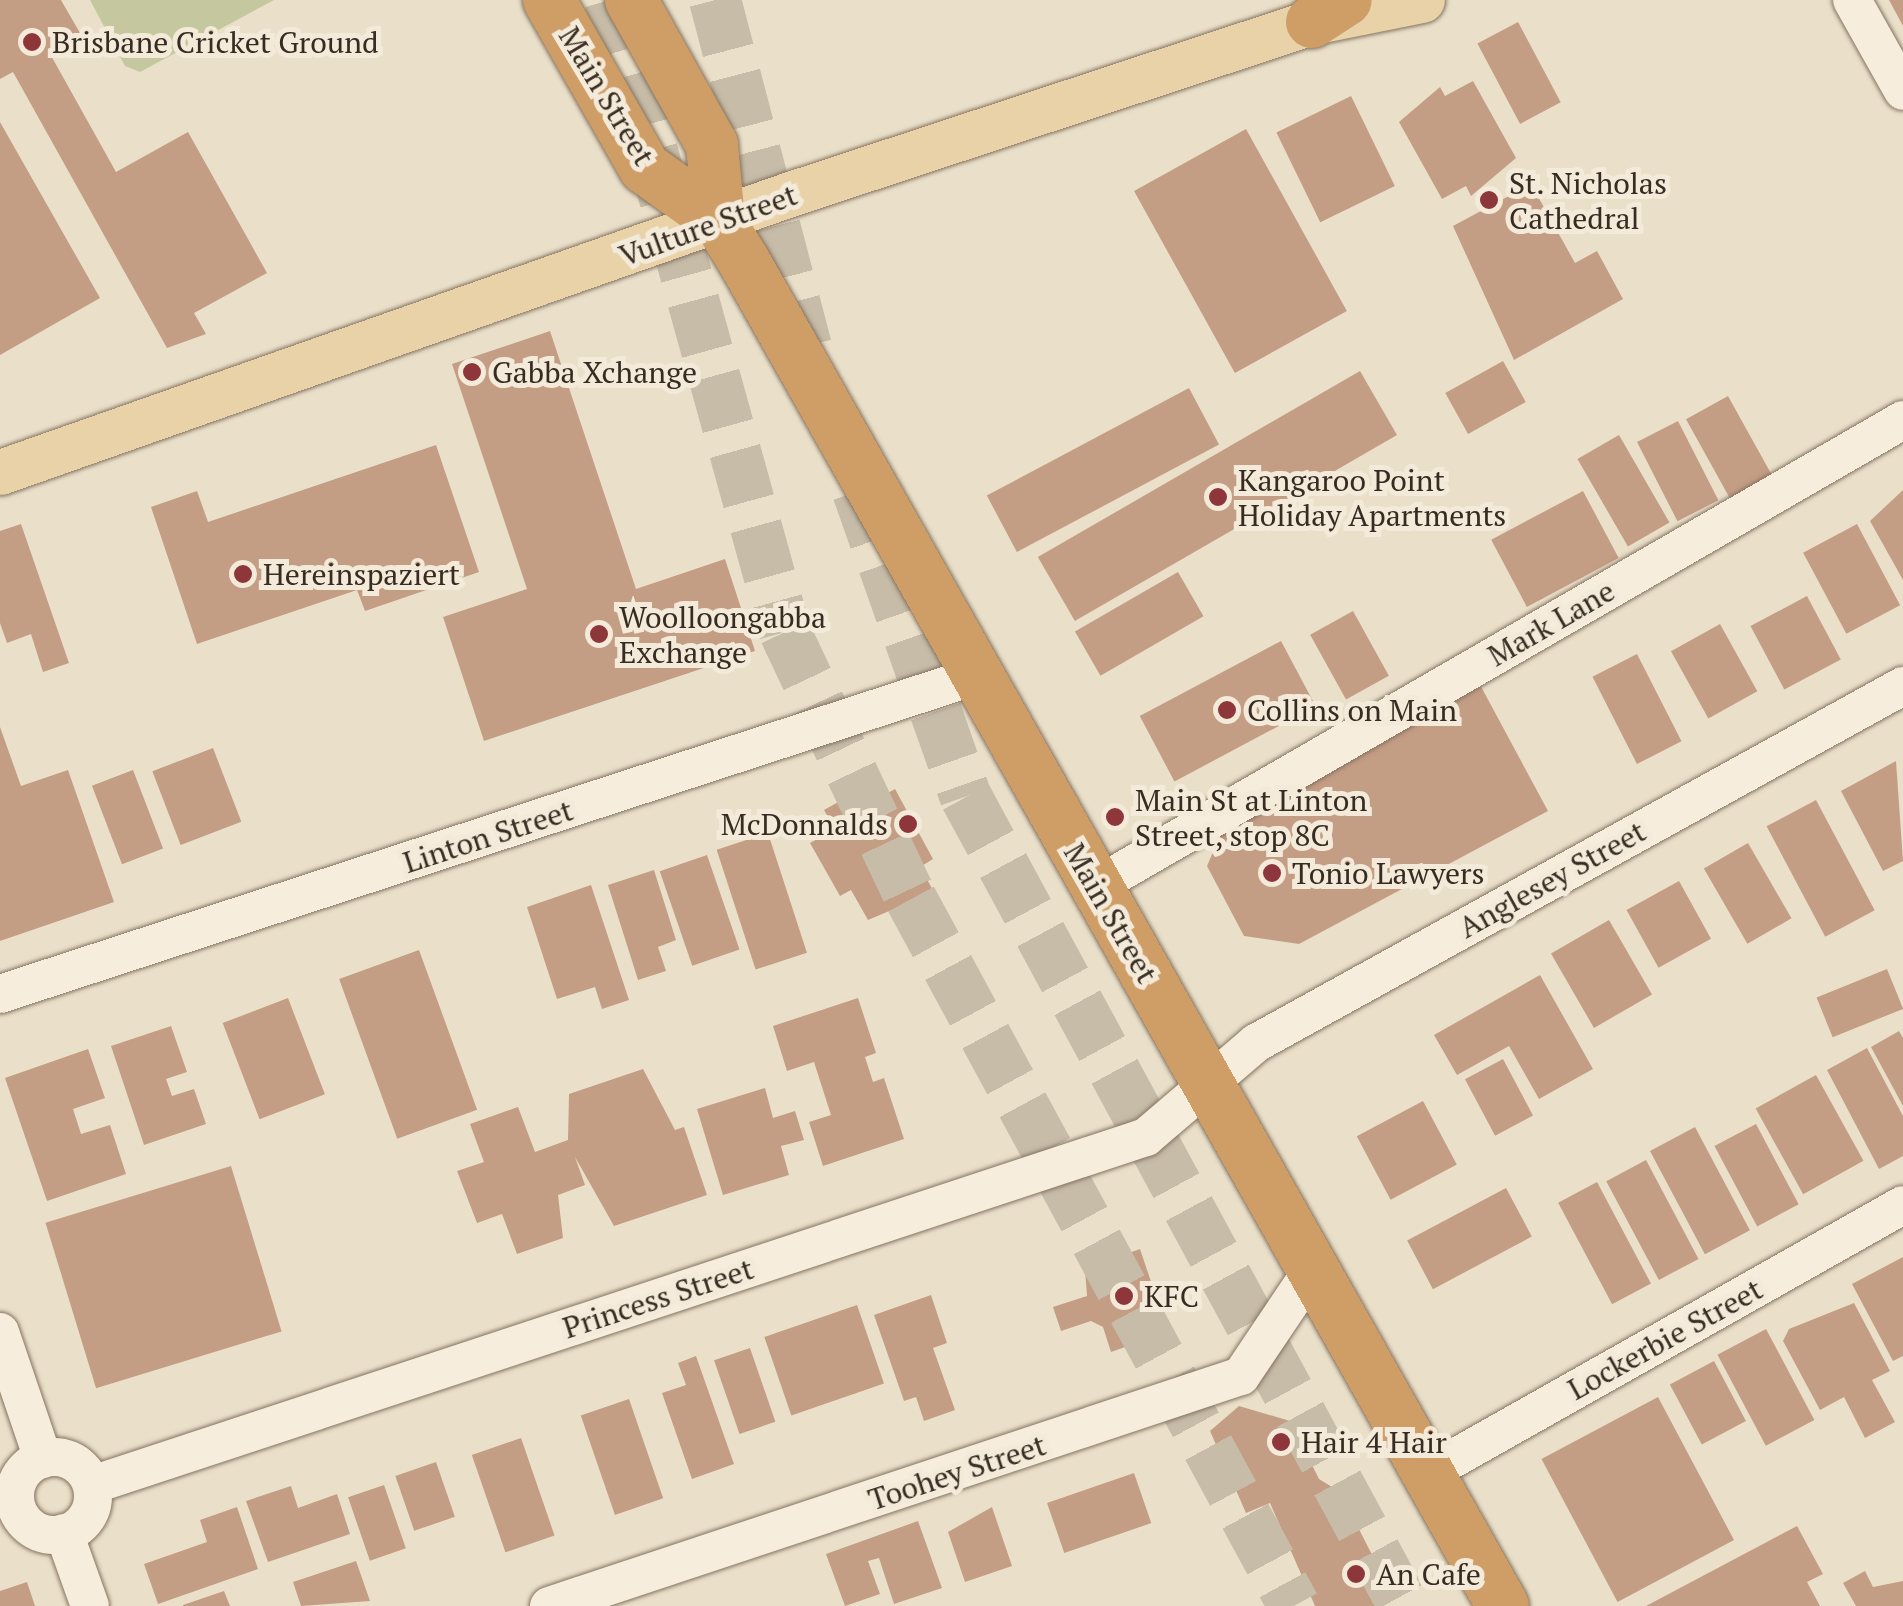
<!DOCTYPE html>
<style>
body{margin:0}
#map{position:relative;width:1903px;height:1606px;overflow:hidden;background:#eae0ca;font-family:"PT Serif",serif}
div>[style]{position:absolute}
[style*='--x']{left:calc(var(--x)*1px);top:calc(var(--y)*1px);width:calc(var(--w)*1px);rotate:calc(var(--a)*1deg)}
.green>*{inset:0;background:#c5c89f}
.building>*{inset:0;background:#c49d85;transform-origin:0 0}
.highway-tunnel>*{height:52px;margin-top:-26px;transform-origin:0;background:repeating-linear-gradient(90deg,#c6bca8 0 52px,transparent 0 78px)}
.roads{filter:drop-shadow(0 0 2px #857360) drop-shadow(0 0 2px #857360)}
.minor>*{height:38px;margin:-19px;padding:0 19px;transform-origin:19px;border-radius:19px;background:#f6eddd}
.minor>.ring{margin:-19px;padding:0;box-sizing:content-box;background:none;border:38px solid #f6eddd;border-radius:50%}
.major>*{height:45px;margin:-22.5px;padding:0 22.5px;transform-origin:22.5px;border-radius:22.5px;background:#e9d2a7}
.highway>*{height:52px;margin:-26px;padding:0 26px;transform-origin:26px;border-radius:26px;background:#cf9d66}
.dots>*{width:28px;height:28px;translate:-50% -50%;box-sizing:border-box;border:5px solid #f3ead9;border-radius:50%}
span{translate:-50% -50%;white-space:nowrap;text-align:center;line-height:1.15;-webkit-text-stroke:10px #f3ead9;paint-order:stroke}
.poi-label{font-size:30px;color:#382c22}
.left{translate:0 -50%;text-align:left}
.right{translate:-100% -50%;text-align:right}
.street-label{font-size:30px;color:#382c22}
</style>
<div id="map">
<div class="green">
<div style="clip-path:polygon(90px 0,274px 0,140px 72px,125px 66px)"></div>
</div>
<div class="building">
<div style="clip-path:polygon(0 0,61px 0,80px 33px,49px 52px,116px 172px,188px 132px,267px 273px,194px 313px,206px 334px,167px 348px,13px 72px,0 79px)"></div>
<div style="clip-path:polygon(1889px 0,1903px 0,1903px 26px)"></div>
<div style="left:1518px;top:22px;width:91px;height:46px;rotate:62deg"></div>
<div style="clip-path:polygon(1473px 81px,1516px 158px,1471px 196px,1466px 186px,1442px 199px,1399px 122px,1440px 87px,1445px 96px)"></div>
<div style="left:1351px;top:96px;width:100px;height:83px;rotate:64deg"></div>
<div style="clip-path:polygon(0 122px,100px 298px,0 355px)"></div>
<div style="left:1246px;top:129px;width:208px;height:128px;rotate:61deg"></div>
<div style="clip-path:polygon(1531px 184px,1575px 263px,1597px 251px,1623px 299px,1514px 360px,1453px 226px)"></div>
<div style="clip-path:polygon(550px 331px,636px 589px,725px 559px,755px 651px,484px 741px,443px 617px,527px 589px,452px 364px)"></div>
<div style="left:1503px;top:361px;width:47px;height:66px;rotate:61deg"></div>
<div style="left:1360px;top:371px;width:74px;height:372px;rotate:60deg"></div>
<div style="left:1189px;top:388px;width:64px;height:229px;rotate:62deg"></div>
<div style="left:1728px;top:396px;width:91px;height:48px;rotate:61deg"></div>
<div style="left:1678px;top:421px;width:89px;height:46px;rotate:63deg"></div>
<div style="left:1619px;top:435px;width:101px;height:48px;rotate:60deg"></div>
<div style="clip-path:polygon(436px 445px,479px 572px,365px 611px,357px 590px,197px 644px,151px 507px,197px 491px,208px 522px)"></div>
<div style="clip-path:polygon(1903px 490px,1903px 580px,1870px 521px)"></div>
<div style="left:1583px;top:491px;width:76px;height:104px;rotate:62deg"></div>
<div style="clip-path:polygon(21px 524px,69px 663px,43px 672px,31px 634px,7px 643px,0 623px,0 531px)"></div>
<div style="left:1857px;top:524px;width:92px;height:61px;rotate:62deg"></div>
<div style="left:1178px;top:572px;width:51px;height:119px;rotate:60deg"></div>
<div style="left:1807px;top:596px;width:72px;height:64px;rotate:62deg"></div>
<div style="left:1353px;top:611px;width:74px;height:49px;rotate:61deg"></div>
<div style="left:1720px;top:624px;width:77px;height:56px;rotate:61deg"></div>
<div style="left:1281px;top:641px;width:74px;height:160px;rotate:62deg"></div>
<div style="left:1637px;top:654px;width:98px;height:50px;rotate:63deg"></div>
<div style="clip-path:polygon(1478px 681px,1548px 811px,1299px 944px,1244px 936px,1207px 866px,1229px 815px)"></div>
<div style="clip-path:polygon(0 727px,21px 786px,68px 770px,114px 902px,0 941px)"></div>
<div style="left:213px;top:748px;width:79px;height:65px;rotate:69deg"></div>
<div style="clip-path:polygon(1896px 761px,1903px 861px,1883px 871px,1841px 791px)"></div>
<div style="left:133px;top:770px;width:84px;height:44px;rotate:69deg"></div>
<div style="clip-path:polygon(869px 785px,877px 799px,895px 789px,933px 859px,920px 867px,934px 892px,868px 920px,851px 890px,840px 896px,810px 843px,835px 829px,824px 810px)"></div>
<div style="left:1816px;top:800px;width:125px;height:56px;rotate:62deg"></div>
<div style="left:768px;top:833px;width:126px;height:54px;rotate:72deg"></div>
<div style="left:1748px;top:843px;width:87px;height:51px;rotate:60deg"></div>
<div style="left:707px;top:855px;width:100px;height:50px;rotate:71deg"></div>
<div style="clip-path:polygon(654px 870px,676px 940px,658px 947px,666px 971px,638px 980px,608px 885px)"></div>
<div style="left:1679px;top:881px;width:66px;height:60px;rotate:61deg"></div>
<div style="clip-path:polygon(591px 885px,629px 1000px,602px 1009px,595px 987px,557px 999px,527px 907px)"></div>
<div style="left:1609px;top:920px;width:86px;height:67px;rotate:60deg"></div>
<div style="left:419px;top:950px;width:170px;height:85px;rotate:70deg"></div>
<div style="left:1887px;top:969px;width:43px;height:76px;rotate:68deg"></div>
<div style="clip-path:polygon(1540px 975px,1593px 1069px,1539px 1099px,1509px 1046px,1457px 1075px,1434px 1035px)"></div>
<div style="left:288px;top:998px;width:103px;height:70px;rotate:69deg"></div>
<div style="clip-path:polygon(858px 998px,876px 1053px,865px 1057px,873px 1082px,884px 1078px,904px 1139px,823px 1166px,809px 1122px,831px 1115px,814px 1062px,787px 1071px,773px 1026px)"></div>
<div style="clip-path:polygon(171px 1026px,187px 1072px,166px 1079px,172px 1096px,194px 1089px,206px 1124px,144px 1145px,111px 1046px)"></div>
<div style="clip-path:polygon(1899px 1031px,1903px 1038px,1903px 1106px,1871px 1047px)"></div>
<div style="clip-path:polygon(1867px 1048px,1903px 1116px,1903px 1156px,1879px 1169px,1827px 1070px)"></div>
<div style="clip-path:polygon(88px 1049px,105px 1098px,73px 1109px,81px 1134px,110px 1125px,126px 1174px,47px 1201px,5px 1078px)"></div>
<div style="left:1503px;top:1059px;width:64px;height:43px;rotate:62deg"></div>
<div style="clip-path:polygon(643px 1069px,675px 1130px,684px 1127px,707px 1195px,614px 1226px,575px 1157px,585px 1185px,558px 1195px,563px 1238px,517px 1254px,502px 1214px,477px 1223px,457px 1171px,484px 1162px,470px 1124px,518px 1107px,535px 1152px,568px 1140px,569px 1094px)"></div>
<div style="left:1816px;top:1075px;width:98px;height:69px;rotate:61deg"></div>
<div style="clip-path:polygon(765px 1088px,773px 1118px,795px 1111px,804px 1140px,781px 1146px,789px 1175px,723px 1195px,697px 1109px)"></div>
<div style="left:1423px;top:1101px;width:72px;height:75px;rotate:62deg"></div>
<div style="left:1756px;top:1124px;width:91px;height:47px;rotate:62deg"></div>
<div style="left:1695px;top:1127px;width:117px;height:51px;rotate:62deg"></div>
<div style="left:1646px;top:1160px;width:112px;height:45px;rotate:62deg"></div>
<div style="left:231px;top:1166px;width:173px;height:194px;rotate:73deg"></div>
<div style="left:1597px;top:1182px;width:115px;height:44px;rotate:62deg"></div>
<div style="left:1506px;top:1188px;width:55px;height:112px;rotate:62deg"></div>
<div style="clip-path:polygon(1122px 1243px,1126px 1254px,1140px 1249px,1168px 1332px,1111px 1352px,1103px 1327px,1091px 1321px,1061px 1331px,1053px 1307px,1087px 1296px,1084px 1256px)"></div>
<div style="clip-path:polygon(1903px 1257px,1903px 1356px,1893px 1361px,1852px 1284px)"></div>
<div style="clip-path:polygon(931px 1295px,947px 1343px,933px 1348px,955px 1410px,924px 1421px,916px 1397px,904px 1401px,874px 1315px)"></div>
<div style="clip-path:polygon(1854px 1303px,1890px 1371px,1872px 1380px,1895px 1422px,1865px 1438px,1844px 1397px,1820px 1410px,1783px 1341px,1789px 1329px)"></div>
<div style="left:857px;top:1305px;width:83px;height:98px;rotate:71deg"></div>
<div style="left:1766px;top:1329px;width:103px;height:55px;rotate:62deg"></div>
<div style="left:750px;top:1348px;width:78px;height:38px;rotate:71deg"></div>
<div style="clip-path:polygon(696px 1356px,734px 1464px,692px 1479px,662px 1393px,686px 1385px,678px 1363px)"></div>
<div style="left:1714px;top:1361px;width:68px;height:50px;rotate:62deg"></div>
<div style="left:1658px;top:1397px;width:162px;height:132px;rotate:62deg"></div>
<div style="left:629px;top:1399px;width:105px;height:51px;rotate:71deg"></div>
<div style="clip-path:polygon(1239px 1406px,1290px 1421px,1319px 1479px,1340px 1492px,1389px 1588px,1379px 1606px,1315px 1606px,1270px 1503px,1246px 1513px,1210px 1431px)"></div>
<div style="left:521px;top:1438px;width:103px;height:52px;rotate:71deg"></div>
<div style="left:436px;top:1462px;width:58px;height:43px;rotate:71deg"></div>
<div style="left:1134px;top:1473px;width:53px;height:92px;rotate:71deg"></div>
<div style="left:384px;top:1485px;width:67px;height:38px;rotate:71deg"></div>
<div style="clip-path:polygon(291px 1486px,298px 1508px,337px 1494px,350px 1534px,268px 1562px,246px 1501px)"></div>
<div style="clip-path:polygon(237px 1507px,258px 1569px,158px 1604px,144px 1564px,207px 1542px,200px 1520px)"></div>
<div style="clip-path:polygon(992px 1507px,1012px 1566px,965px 1582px,948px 1532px)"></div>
<div style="clip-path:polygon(918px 1521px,942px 1588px,894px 1604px,879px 1558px,868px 1561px,880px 1594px,845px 1606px,826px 1554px)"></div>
<div style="clip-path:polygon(1797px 1526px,1823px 1574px,1807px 1582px,1820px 1606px,1646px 1606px)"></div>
<div style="clip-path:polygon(356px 1561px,370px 1601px,301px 1606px,293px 1582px)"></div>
<div style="clip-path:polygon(1865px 1571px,1873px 1587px,1903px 1581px,1903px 1606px,1856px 1606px,1843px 1583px)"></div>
<div style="clip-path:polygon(27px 1582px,35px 1606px,0 1606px,0 1591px)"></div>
<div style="clip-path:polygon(224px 1591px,230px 1606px,183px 1606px,183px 1605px)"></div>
</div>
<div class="highway-tunnel">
<div style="--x:610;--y:0;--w:656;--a:74.52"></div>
<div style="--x:785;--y:632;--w:295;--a:64.7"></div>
<div style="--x:911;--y:899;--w:804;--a:61.55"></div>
<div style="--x:715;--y:0;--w:358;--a:75.3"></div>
<div style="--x:858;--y:491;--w:324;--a:70.6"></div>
<div style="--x:966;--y:797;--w:920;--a:61.57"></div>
</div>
<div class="roads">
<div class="minor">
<div style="--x:1852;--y:0;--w:104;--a:60.7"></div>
<div style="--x:1096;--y:886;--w:932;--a:-30"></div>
<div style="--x:0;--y:994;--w:1026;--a:-18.06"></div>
<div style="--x:0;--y:1332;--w:134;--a:71.3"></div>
<div class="ring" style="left:15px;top:1457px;width:40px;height:40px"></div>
<div style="--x:1428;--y:1473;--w:545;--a:-29.43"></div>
<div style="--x:92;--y:1485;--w:1110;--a:-18.27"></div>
<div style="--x:1146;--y:1137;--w:145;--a:-40.5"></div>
<div style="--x:1256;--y:1043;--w:739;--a:-28.89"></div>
<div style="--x:64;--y:1533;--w:77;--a:70.4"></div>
<div style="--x:549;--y:1606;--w:729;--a:-18.39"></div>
<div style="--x:1241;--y:1376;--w:129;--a:-56.1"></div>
</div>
<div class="major">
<div style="--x:0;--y:472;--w:837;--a:-19.39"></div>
<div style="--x:790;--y:194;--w:550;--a:-18.24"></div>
<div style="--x:1312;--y:22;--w:112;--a:-11.3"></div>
</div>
<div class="highway">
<div style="--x:549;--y:0;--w:193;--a:60.3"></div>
<div style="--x:645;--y:168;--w:91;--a:35.6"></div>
<div style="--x:719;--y:221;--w:49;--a:58.2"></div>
<div style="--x:745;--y:263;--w:1542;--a:60.56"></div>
<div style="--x:631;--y:0;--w:166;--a:60.8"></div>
<div style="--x:712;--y:145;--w:76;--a:84.7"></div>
<div style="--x:1312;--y:22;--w:40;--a:-32.9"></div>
</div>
</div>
<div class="dots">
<div style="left:32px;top:42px;background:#8e373b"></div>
<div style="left:1489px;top:200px;background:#8e373b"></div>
<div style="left:472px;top:372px;background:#8e373b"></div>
<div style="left:1218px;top:497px;background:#8e373b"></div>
<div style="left:243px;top:574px;background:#8e373b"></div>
<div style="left:599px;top:634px;background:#8e373b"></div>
<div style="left:1227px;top:710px;background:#8e373b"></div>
<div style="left:1115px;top:817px;background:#8e373b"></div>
<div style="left:908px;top:824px;background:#8e373b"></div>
<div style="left:1272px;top:873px;background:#8e373b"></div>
<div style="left:1124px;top:1296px;background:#8e373b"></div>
<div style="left:1281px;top:1442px;background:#8e373b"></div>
<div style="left:1356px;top:1574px;background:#8e373b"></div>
</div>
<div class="poi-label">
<span class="left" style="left:52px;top:42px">Brisbane Cricket Ground</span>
<span class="left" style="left:1509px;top:200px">St. Nicholas<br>Cathedral</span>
<span class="left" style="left:492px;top:372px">Gabba Xchange</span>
<span class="left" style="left:1238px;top:497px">Kangaroo Point<br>Holiday Apartments</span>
<span class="left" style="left:263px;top:574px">Hereinspaziert</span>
<span class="left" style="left:619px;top:634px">Woolloongabba<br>Exchange</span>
<span class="left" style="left:1247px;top:710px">Collins on Main</span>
<span class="left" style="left:1135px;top:817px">Main St at Linton<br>Street, stop 8C</span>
<span class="right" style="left:888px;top:824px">McDonnalds</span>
<span class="left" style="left:1292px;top:873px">Tonio Lawyers</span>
<span class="left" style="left:1144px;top:1296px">KFC</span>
<span class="left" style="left:1301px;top:1442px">Hair 4 Hair</span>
<span class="left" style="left:1376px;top:1574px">An Cafe</span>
</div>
<div class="street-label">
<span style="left:607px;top:96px;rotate:59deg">Main Street</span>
<span style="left:708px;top:225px;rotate:-20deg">Vulture Street</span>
<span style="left:1551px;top:623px;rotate:-30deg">Mark Lane</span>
<span style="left:488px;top:836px;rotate:-18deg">Linton Street</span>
<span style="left:1552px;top:879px;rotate:-29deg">Anglesey Street</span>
<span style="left:1111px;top:913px;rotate:60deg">Main Street</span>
<span style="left:658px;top:1298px;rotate:-18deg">Princess Street</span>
<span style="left:1665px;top:1339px;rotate:-29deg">Lockerbie Street</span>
<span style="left:957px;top:1472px;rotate:-18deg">Toohey Street</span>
</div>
</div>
